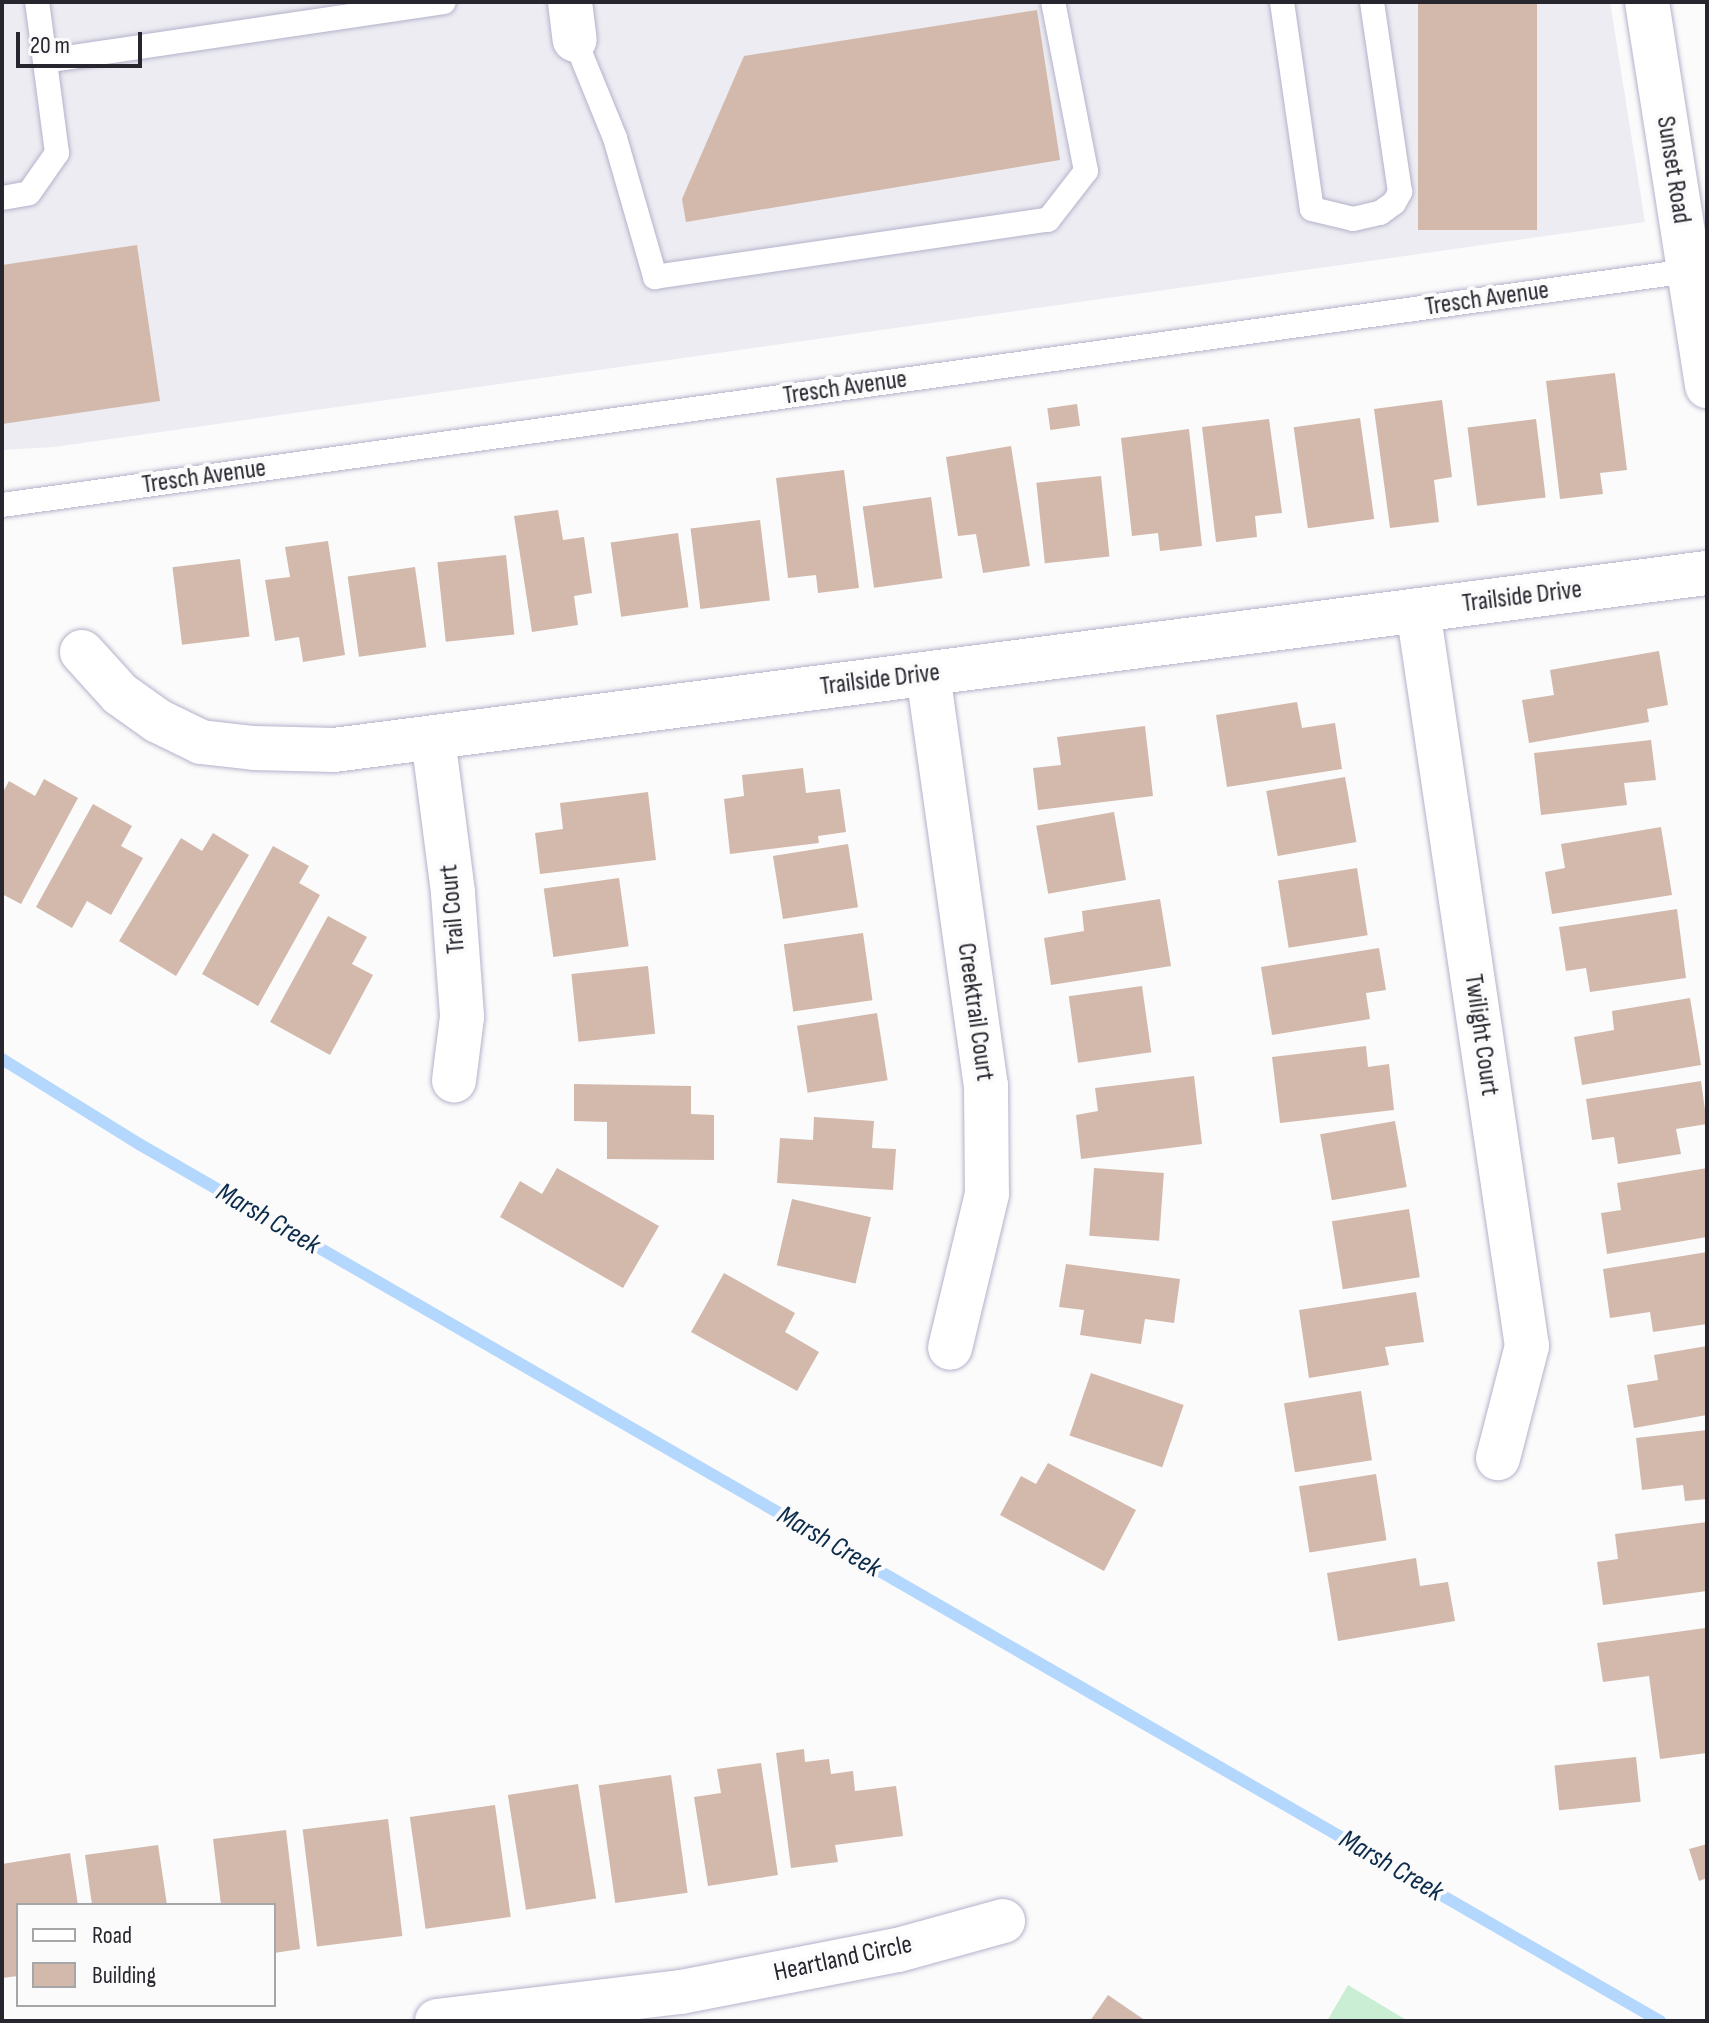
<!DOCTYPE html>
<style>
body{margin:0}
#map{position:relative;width:1709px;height:2023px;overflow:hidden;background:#fbfbfb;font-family:"Sofia Sans Condensed",sans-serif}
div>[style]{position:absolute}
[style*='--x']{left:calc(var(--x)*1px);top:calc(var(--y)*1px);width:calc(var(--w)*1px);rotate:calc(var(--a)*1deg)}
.built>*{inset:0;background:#ececf2}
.green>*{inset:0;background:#c9eed4}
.stream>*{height:12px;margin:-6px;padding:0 6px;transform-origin:6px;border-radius:6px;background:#b4d7fe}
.building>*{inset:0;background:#d2b9ac;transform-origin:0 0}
.roads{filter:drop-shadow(0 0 2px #b4b2ca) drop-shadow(0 0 2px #b4b2ca)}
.lane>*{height:24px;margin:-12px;padding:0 12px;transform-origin:12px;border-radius:12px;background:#fff}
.street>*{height:44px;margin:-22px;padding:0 22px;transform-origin:22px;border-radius:22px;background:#fff}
.secondary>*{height:44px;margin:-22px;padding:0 22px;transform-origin:22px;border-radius:22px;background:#fff}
span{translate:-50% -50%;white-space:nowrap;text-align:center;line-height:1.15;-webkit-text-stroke:8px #fbfbfb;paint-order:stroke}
.street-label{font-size:26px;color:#27262f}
.water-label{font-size:28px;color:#0c2b4a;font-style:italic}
.frame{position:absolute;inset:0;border:4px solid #27262f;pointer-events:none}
.legend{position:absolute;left:16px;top:1903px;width:260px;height:104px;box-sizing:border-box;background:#fbfbfb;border:2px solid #a6a6a9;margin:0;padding:10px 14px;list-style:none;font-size:24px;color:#27262f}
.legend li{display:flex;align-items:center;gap:16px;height:40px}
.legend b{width:40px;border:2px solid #a6a6a9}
.scale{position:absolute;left:16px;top:32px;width:126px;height:36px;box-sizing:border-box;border:4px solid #27262f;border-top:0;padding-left:10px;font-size:24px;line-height:28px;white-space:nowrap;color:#27262f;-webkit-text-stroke:6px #fbfbfb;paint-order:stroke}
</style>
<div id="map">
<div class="built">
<div style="clip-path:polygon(2px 2px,1610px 2px,1645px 222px,54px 447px,2px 450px)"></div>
</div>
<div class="green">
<div style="clip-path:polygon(1348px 1985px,1408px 2021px,1327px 2021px)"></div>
</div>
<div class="stream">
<div style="--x:2;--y:1059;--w:161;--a:31.8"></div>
<div style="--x:139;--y:1144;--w:1756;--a:29.97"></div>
</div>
<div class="building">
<div style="left:1418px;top:2px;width:119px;height:228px"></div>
<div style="clip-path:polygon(1037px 10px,1060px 160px,686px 222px,682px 199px,744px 56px)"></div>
<div style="clip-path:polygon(137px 245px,160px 401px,2px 424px,2px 265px)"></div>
<div style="clip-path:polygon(1615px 373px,1627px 470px,1600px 473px,1603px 494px,1560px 499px,1546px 381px)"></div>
<div style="clip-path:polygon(1442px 400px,1452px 477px,1434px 480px,1439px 522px,1390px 528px,1374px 409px)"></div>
<div style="left:1077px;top:404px;width:22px;height:30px;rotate:82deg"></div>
<div style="left:1360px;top:418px;width:102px;height:67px;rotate:82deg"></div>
<div style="clip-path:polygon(1269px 419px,1282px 513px,1255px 516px,1257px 537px,1216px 542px,1202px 427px)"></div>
<div style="left:1536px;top:419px;width:79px;height:69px;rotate:83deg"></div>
<div style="clip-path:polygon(1189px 429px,1202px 546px,1160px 551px,1158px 533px,1132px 536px,1121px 438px)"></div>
<div style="clip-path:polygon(1011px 446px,1030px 566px,983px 573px,976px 534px,958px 536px,946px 457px)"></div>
<div style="clip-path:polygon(844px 470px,859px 588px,818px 593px,816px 575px,788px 578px,776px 478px)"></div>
<div style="left:1101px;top:476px;width:81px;height:65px;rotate:84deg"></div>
<div style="left:931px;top:497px;width:82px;height:69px;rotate:82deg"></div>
<div style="clip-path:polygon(558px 510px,563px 540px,584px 537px,592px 593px,574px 596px,578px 625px,532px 632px,514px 516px)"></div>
<div style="left:760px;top:520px;width:81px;height:70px;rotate:83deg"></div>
<div style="left:678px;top:533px;width:75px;height:68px;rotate:82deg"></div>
<div style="clip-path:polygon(328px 541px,345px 655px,303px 662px,299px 637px,275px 641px,265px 580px,290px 577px,285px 547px)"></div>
<div style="left:506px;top:555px;width:80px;height:69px;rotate:84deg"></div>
<div style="left:240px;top:559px;width:78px;height:68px;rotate:83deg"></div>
<div style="left:415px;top:567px;width:81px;height:68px;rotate:82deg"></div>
<div style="clip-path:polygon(1659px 651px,1668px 705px,1647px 709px,1649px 722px,1529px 743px,1522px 700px,1554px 695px,1550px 670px)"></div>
<div style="clip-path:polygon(1297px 702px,1302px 728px,1335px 723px,1342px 769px,1227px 787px,1216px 715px)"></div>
<div style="clip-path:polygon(1145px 726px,1153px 796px,1038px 810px,1033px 768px,1061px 765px,1057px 737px)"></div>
<div style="clip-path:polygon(1651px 740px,1656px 780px,1624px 783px,1627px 805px,1541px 815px,1534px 753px)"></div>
<div style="clip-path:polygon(803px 768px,806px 793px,840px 789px,846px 832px,818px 836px,819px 843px,730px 854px,724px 799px,744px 796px,742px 775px)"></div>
<div style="left:1345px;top:777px;width:66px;height:80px;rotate:80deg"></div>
<div style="clip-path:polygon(44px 779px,78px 798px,21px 904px,2px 894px,2px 794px,9px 781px,35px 796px)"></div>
<div style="clip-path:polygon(648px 792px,656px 860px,540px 874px,535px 833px,563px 829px,560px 803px)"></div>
<div style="clip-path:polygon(93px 804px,132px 826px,121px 846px,143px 858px,111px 915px,87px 901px,72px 928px,36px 907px)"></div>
<div style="left:1114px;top:812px;width:69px;height:79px;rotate:80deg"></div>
<div style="clip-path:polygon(1661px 827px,1672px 895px,1552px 914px,1545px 872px,1565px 868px,1561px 844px)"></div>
<div style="clip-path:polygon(213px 833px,249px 855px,176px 976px,119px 941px,181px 838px,202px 851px)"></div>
<div style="left:848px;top:844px;width:64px;height:76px;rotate:81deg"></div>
<div style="clip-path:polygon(273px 846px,309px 866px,299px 883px,320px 895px,258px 1006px,202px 974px)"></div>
<div style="left:1357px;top:868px;width:68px;height:80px;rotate:81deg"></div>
<div style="left:619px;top:878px;width:69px;height:76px;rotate:82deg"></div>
<div style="clip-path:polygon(1160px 899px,1171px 966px,1051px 985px,1044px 938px,1084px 931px,1082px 911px)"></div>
<div style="clip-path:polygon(1677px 909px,1686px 978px,1590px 992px,1586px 968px,1566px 971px,1559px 927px)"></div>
<div style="clip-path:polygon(328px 916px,367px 937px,352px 964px,373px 975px,330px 1055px,270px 1022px)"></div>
<div style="left:863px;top:933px;width:68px;height:80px;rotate:82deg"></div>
<div style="clip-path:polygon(1379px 948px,1386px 990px,1366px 993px,1370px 1019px,1272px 1035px,1261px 967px)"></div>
<div style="left:648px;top:966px;width:68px;height:77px;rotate:84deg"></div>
<div style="left:1142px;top:986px;width:67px;height:74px;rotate:82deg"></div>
<div style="clip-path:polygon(1690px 998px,1701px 1065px,1582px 1085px,1574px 1037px,1614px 1030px,1612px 1011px)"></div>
<div style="left:877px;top:1013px;width:68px;height:81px;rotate:81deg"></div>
<div style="clip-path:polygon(1366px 1046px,1368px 1067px,1389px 1064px,1394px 1110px,1280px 1123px,1272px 1057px)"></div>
<div style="clip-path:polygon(1194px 1076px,1202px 1144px,1081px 1159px,1076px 1115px,1098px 1111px,1095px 1088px)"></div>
<div style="clip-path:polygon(1701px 1081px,1707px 1124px,1676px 1129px,1681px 1154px,1618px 1164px,1614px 1137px,1592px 1140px,1586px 1099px)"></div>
<div style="clip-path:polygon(574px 1084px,691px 1086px,691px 1114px,714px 1115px,714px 1160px,607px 1159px,607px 1122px,574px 1121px)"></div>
<div style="clip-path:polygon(814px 1117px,874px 1121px,872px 1148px,896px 1149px,893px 1190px,777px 1183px,780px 1138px,813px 1140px)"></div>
<div style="left:1395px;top:1121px;width:67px;height:76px;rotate:80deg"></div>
<div style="clip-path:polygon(557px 1168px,659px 1226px,623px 1288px,500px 1217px,520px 1181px,542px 1194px)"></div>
<div style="left:1094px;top:1168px;width:70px;height:68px;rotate:4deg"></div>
<div style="clip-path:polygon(1707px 1168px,1707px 1237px,1607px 1254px,1601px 1213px,1621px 1210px,1617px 1183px)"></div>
<div style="left:792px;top:1199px;width:81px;height:68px;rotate:13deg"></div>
<div style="left:1409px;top:1209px;width:69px;height:78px;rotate:81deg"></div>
<div style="clip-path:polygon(1707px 1252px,1707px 1324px,1653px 1332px,1650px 1312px,1610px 1318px,1603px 1269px)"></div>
<div style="clip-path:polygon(1066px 1264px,1180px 1279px,1174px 1323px,1145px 1319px,1141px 1344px,1080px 1335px,1084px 1310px,1059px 1307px)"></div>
<div style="clip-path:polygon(724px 1273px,795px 1313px,785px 1332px,819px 1352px,797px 1391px,691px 1332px)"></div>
<div style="clip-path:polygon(1416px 1292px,1424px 1342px,1385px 1347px,1389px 1365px,1309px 1378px,1299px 1310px)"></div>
<div style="clip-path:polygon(1707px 1346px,1707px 1415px,1634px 1428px,1627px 1385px,1658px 1380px,1654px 1355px)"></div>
<div style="left:1091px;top:1373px;width:98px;height:66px;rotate:19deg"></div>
<div style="left:1361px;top:1391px;width:70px;height:78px;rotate:81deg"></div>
<div style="clip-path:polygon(1707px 1430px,1707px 1499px,1685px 1501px,1683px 1485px,1642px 1490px,1636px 1438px)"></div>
<div style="clip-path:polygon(1048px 1463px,1136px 1510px,1104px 1571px,1000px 1515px,1021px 1476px,1036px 1484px)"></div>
<div style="left:1376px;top:1474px;width:67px;height:78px;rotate:81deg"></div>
<div style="clip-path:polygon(1707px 1522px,1707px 1591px,1603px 1605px,1597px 1562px,1618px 1559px,1615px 1534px)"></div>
<div style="clip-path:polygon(1416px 1558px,1420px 1586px,1448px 1582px,1455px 1621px,1338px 1641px,1327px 1573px)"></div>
<div style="clip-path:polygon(1705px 1628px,1707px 1753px,1660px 1759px,1649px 1676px,1603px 1682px,1597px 1643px)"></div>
<div style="clip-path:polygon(804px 1749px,805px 1762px,829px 1759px,831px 1774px,853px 1771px,855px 1791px,896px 1786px,903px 1836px,835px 1845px,838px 1862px,791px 1868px,776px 1753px)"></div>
<div style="left:1636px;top:1757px;width:45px;height:82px;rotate:84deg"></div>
<div style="clip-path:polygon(761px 1763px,778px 1875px,708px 1886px,694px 1797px,721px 1793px,717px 1769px)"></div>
<div style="left:671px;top:1775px;width:119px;height:73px;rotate:82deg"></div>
<div style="left:578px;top:1784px;width:116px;height:71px;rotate:81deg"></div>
<div style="left:495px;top:1805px;width:113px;height:86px;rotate:82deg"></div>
<div style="left:388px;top:1819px;width:118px;height:86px;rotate:83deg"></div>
<div style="clip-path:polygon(286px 1830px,300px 1949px,274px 1953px,274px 1905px,221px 1905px,213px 1839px)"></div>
<div style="clip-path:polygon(1707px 1844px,1707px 1878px,1699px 1881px,1689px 1849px)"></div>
<div style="clip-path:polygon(158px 1845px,167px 1905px,92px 1905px,85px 1855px)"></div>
<div style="clip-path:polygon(70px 1853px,78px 1905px,18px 1905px,18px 1976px,2px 1978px,2px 1864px)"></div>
<div style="clip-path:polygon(1108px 1995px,1146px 2021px,1090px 2021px)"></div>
</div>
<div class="roads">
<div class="lane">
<div style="--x:1282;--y:2;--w:209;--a:81.8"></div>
<div style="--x:1312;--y:209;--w:42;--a:13.7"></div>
<div style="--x:1353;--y:219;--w:28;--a:-13"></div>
<div style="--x:1380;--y:213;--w:17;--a:-36"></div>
<div style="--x:1394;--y:203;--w:13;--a:-61"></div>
<div style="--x:1400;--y:192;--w:192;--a:-98.4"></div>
<div style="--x:575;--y:40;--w:106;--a:67.8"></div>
<div style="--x:615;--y:138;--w:145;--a:73.9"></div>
<div style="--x:655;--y:277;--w:397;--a:-8.3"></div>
<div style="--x:1048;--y:220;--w:62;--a:-52.2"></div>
<div style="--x:1086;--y:171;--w:172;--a:-101"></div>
<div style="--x:45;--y:61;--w:403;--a:-8.4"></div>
<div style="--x:2;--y:198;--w:27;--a:-10"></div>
<div style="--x:29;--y:193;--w:49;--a:-55"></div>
<div style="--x:57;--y:153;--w:152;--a:-97.5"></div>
<div style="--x:2;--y:505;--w:1703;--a:-7.9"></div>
</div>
<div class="street">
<div style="--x:570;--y:2;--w:38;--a:83"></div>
<div style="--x:1418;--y:610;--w:744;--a:81.58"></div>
<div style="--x:1527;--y:1346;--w:116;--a:104.5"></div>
<div style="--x:82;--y:652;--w:57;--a:47.9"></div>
<div style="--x:120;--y:694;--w:47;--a:35.4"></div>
<div style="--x:158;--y:721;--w:48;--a:26"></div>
<div style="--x:201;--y:742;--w:53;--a:6.5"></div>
<div style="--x:254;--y:748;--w:80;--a:1.4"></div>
<div style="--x:334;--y:750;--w:1384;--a:-7.35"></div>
<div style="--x:928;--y:674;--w:415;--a:82"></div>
<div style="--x:986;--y:1085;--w:109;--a:89.5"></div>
<div style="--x:987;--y:1194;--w:158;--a:103.5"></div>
<div style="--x:433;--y:738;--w:156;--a:82.6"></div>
<div style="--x:453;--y:893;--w:124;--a:85.8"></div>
<div style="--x:462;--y:1017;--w:64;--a:97.2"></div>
<div style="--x:437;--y:2021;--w:246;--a:-6.8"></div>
<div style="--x:681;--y:1992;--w:221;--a:-11"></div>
<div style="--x:898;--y:1950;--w:109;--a:-15.4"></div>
</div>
<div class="secondary">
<div style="--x:1647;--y:2;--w:389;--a:81.1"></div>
</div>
</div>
<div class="street-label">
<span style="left:1673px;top:170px;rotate:81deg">Sunset Road</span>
<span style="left:1487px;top:299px;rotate:-8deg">Tresch Avenue</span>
<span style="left:845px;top:388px;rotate:-8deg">Tresch Avenue</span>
<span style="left:204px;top:477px;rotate:-8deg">Tresch Avenue</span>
<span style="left:1522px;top:597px;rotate:-7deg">Trailside Drive</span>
<span style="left:880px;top:680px;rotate:-7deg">Trailside Drive</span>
<span style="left:453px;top:909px;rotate:-95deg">Trail Court</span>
<span style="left:975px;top:1012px;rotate:82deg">Creektrail Court</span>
<span style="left:1481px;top:1035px;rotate:82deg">Twilight Court</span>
<span style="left:843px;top:1959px;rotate:-12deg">Heartland Circle</span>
</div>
<div class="water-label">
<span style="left:268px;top:1219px;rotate:30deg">Marsh Creek</span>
<span style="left:829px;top:1542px;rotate:30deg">Marsh Creek</span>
<span style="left:1391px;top:1866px;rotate:30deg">Marsh Creek</span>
</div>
<div class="frame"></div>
<ul class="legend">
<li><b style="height:10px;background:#fff"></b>Road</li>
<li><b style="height:22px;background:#d2b9ac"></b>Building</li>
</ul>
<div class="scale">20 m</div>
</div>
